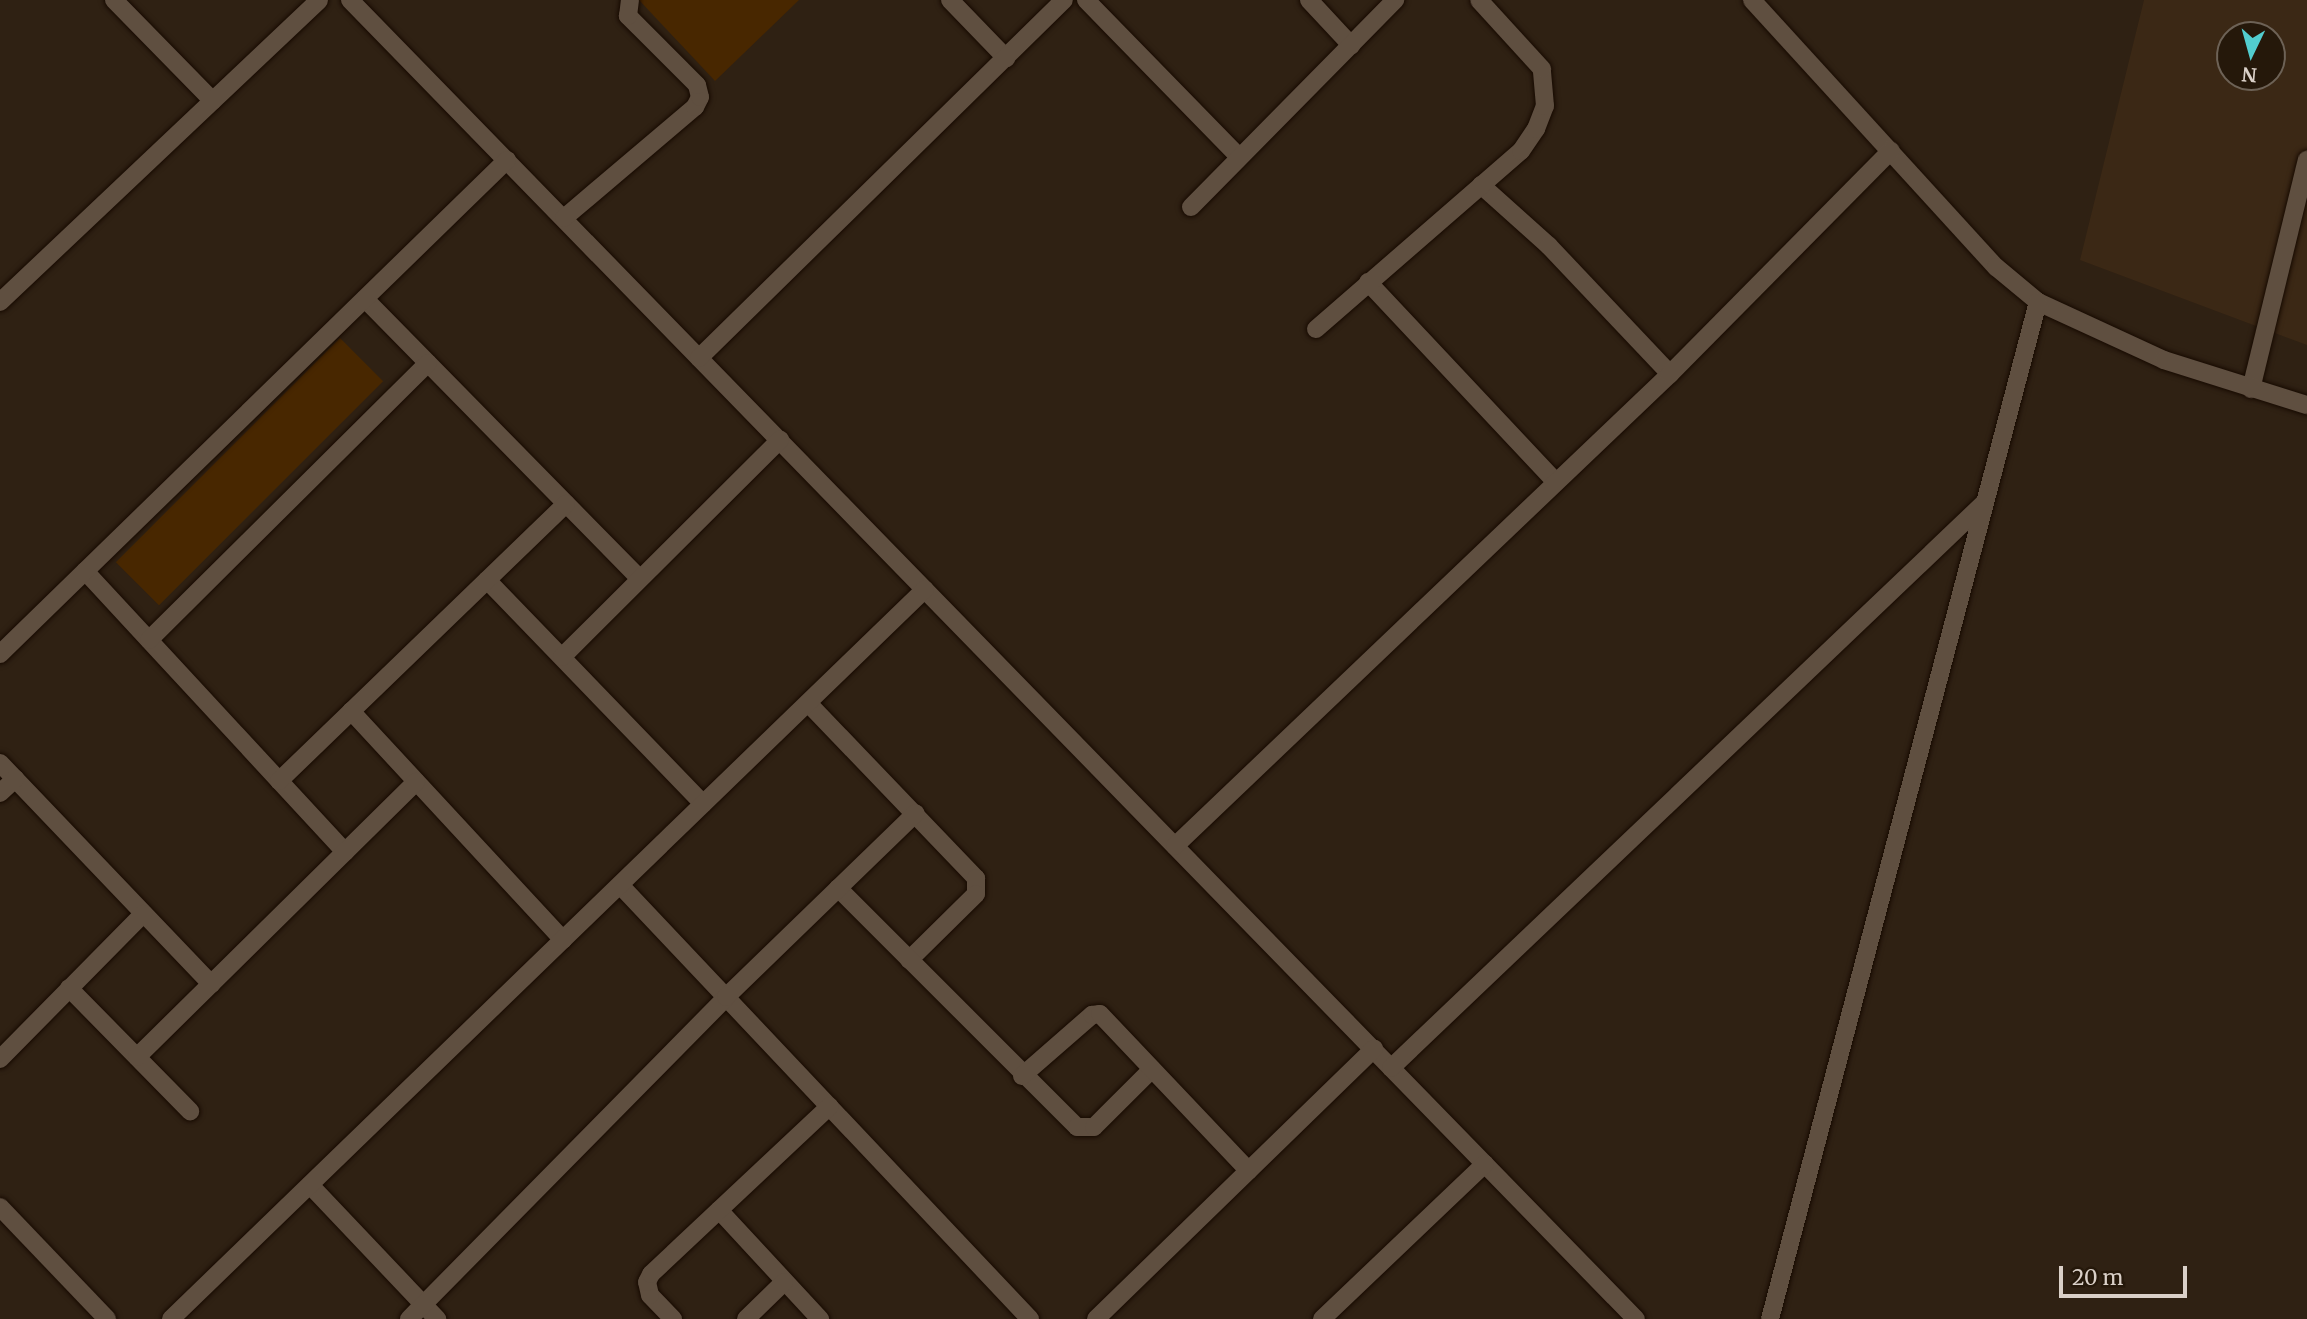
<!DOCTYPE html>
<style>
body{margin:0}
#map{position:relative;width:2307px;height:1319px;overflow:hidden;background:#2f2113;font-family:Merriweather,serif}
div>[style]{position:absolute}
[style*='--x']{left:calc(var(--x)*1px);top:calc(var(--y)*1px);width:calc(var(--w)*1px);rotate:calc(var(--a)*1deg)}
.built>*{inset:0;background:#3b2815}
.green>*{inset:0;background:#482700;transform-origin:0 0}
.roads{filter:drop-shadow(0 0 2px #170a01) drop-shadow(0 0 2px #170a01)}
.lane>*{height:18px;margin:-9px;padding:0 9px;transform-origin:9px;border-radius:9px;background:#5f4f40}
.street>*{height:18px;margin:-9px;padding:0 9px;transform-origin:9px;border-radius:9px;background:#5f4f40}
span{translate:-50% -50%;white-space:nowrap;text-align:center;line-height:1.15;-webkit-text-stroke:5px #25180a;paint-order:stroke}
.north{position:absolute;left:2216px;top:21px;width:70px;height:70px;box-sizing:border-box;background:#25180a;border:2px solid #6d6256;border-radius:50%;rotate:185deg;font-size:19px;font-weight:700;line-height:28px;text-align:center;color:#dad0c8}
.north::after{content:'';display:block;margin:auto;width:24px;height:32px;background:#52cdcf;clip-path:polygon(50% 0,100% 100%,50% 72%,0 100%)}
.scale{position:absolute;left:2059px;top:1266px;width:128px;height:32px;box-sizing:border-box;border:4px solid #dad0c8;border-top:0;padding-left:9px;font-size:21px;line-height:24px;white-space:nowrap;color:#dad0c8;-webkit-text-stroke:5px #25180a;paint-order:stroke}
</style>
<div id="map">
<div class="built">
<div style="clip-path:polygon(evenodd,2144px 0,2307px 0,2307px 345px,2080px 260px,2144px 0,2230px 35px,2272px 35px,2272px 77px,2230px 77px,2230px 35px)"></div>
</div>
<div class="green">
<div style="clip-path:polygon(639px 0,799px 0,715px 81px)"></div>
<div style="left:340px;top:338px;width:61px;height:317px;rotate:45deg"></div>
</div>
<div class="roads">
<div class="lane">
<div style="--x:2251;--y:389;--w:236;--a:-76.3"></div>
</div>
<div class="street">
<div style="--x:114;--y:0;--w:141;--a:45.6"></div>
<div style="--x:350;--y:0;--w:1842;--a:45.73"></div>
<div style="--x:950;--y:0;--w:81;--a:46"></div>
<div style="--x:1086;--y:0;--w:219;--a:45.7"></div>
<div style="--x:1309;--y:0;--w:62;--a:47"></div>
<div style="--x:1752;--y:0;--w:362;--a:47.6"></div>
<div style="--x:1996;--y:267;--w:55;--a:39.8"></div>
<div style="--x:2038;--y:302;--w:139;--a:24.7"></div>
<div style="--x:2164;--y:360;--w:150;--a:17.5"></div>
<div style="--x:1481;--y:185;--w:91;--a:41.9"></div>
<div style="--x:1549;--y:246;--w:176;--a:46.6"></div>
<div style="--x:1191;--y:207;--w:291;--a:-45.4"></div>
<div style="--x:564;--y:218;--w:172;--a:-40.3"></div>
<div style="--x:695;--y:107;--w:11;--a:-63"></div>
<div style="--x:700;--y:97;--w:12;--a:-104"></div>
<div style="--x:697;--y:85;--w:98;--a:-135"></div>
<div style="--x:628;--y:16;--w:16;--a:-83"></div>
<div style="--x:1368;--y:282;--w:274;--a:46.8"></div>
<div style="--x:365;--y:299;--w:392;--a:45.5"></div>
<div style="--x:0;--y:302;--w:439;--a:-43.4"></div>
<div style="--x:1316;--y:329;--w:271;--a:-41"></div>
<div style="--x:1521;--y:151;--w:27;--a:-56"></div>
<div style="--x:1536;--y:129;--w:25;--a:-69"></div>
<div style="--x:1545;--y:106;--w:37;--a:-95"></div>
<div style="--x:1542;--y:69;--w:93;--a:-132.4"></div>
<div style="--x:699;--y:358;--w:511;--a:-44.45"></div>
<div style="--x:85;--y:571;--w:383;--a:47.2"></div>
<div style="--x:487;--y:580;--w:311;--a:46"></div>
<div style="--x:149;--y:640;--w:393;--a:-44.8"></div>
<div style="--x:0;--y:654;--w:708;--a:-44.26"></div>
<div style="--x:562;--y:657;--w:308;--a:-44.9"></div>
<div style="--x:808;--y:703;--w:243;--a:46.2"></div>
<div style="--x:976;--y:878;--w:16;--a:90"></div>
<div style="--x:976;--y:894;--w:94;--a:135.4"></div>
<div style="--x:351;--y:711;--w:312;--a:47.2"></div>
<div style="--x:0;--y:763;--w:306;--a:46.3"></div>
<div style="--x:279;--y:781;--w:399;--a:-44"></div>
<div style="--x:0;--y:793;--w:21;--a:-43"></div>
<div style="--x:1175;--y:846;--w:684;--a:-43.64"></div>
<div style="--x:1670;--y:374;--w:314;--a:-45.3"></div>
<div style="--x:620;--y:885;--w:597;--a:46.63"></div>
<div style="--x:838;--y:888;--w:338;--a:45"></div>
<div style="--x:1077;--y:1127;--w:17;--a:0"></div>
<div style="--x:1094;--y:1127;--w:82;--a:-45"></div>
<div style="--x:69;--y:988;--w:173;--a:45.5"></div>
<div style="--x:137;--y:1057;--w:392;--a:-44.6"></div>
<div style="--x:0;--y:1059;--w:204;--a:-45.4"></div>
<div style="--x:1391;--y:1068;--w:819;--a:-43.61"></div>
<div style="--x:1022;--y:1076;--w:93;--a:-41.1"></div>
<div style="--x:1092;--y:1015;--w:8;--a:-7"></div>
<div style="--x:1100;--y:1014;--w:216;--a:46.5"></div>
<div style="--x:310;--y:1185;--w:185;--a:46.5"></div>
<div style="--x:0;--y:1207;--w:155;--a:46.3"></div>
<div style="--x:719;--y:1210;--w:149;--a:47.2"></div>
<div style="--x:171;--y:1319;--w:1049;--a:-44.07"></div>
<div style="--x:409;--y:1319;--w:452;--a:-45.4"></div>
<div style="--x:726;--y:997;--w:264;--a:-44.1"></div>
<div style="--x:673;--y:1319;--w:33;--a:-134"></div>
<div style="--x:650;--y:1295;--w:13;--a:-103"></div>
<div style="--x:647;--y:1282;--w:9;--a:-63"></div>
<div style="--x:651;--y:1274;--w:245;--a:-43.2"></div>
<div style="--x:746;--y:1319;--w:53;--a:-44.2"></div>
<div style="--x:1096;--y:1319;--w:388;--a:-44.2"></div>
<div style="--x:1322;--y:1319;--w:225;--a:-43.6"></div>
<div style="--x:1770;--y:1319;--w:1052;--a:-75.24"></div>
</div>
</div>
<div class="north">N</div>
<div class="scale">20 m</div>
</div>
